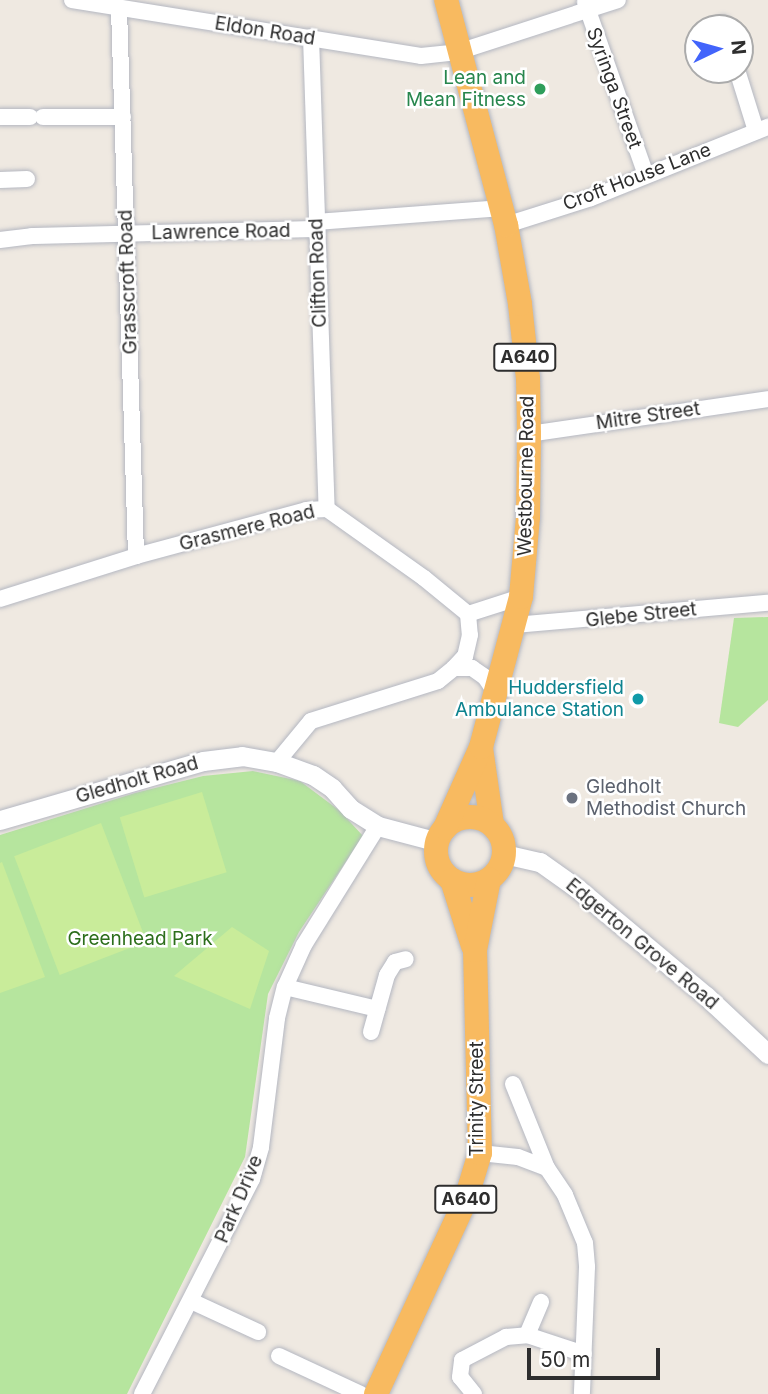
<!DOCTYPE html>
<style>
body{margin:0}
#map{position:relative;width:768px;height:1394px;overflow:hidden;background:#efe9e1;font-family:Inter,sans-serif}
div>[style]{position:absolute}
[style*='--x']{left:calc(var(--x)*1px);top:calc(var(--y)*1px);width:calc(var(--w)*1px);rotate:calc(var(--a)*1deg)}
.green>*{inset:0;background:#b6e59e}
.pitch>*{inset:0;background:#c9ec9a;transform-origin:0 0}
.roads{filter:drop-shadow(0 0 2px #b4b7c1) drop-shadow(0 0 2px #b4b7c1)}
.minor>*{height:16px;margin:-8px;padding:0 8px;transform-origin:8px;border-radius:8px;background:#fff}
.tertiary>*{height:19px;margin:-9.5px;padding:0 9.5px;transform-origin:9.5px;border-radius:9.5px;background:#fff}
.trunk>*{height:24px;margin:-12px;padding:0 12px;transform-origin:12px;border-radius:12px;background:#f8ba60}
.trunk>.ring{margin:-12px;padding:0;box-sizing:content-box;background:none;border:24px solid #f8ba60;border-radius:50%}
.dots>*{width:19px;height:19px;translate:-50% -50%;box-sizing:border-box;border:4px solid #fff;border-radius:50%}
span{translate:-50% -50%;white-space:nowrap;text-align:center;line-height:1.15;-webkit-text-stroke:5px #fff;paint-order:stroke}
.shield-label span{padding:2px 5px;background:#fff;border:2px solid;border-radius:5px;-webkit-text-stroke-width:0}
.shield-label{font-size:18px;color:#2e2e2e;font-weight:700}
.street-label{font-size:19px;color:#2e2e2e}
.leisure-label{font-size:19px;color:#27864d}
.right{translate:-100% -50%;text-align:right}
.culture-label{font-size:19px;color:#0d838f}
.worship-label{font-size:19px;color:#5b616d}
.left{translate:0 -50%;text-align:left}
.park-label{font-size:19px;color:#2c6e1b}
.north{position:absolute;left:684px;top:14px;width:70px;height:70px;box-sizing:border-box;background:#fff;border:2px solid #ababab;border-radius:50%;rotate:85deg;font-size:19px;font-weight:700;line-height:28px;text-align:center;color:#2e2e2e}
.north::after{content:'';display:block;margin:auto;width:24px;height:32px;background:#4264fb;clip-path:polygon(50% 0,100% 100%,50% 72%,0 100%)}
.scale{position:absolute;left:527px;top:1348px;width:133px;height:32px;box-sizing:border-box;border:4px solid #2e2e2e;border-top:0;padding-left:9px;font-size:21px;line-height:24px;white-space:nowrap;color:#2e2e2e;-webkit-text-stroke:5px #fff;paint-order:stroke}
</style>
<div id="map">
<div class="green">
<div style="clip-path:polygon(768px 617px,768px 700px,738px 727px,719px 723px,734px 618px)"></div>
<div style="clip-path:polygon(253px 771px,300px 781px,340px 811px,363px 836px,299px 932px,268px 994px,245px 1157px,127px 1394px,0 1394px,0 835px,135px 793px,203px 776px)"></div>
</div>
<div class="pitch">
<div style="left:202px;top:792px;width:84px;height:86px;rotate:73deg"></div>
<div style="left:101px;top:823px;width:127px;height:93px;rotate:69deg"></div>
<div style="clip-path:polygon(2px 862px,45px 977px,0 993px,0 863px)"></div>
<div style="clip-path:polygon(232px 927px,269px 951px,250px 1009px,174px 976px)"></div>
</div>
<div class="roads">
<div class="minor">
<div style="--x:72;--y:0;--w:353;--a:9.1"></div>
<div style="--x:421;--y:56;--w:37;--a:-6"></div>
<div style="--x:458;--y:52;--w:168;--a:-18"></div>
<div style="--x:585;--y:2;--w:183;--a:70.6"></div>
<div style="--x:119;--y:8;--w:548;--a:88.22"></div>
<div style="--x:723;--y:24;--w:4;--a:76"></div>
<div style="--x:311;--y:37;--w:472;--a:88.1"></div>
<div style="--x:737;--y:70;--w:64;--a:72.7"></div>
<div style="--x:0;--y:117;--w:30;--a:0"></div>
<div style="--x:43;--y:117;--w:80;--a:0"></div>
<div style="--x:0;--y:180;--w:27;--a:-2"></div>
<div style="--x:316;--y:222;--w:187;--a:-4.3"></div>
<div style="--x:506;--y:225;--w:89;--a:-17.6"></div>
<div style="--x:591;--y:198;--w:191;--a:-21.9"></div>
<div style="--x:0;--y:240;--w:32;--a:-7"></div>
<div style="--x:32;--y:236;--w:284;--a:-1.4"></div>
<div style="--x:529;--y:434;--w:242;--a:-8.3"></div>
<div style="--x:0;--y:599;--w:143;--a:-17.5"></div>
<div style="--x:136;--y:556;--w:176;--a:-15.1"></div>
<div style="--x:306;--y:510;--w:21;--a:-3"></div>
<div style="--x:327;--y:509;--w:119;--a:35.4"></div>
<div style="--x:424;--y:578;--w:57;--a:39.3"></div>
<div style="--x:468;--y:614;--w:21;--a:85"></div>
<div style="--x:470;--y:635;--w:22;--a:103"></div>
<div style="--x:465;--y:656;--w:16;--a:133"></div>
<div style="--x:468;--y:614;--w:56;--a:-17.8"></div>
<div style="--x:514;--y:625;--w:255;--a:-5"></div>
<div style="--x:277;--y:762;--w:53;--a:-50.3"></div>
<div style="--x:311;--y:721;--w:133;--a:-17.5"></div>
<div style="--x:438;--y:681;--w:21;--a:-39"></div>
<div style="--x:454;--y:668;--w:18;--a:0"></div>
<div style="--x:472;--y:668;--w:16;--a:35"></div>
<div style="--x:485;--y:677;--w:18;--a:56"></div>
<div style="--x:285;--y:987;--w:95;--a:13.4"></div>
<div style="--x:371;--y:1032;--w:59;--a:-74.3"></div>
<div style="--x:387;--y:975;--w:15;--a:-58"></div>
<div style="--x:395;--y:962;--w:11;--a:-15"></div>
<div style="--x:513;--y:1084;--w:91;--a:68"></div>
<div style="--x:547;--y:1168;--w:32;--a:56"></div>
<div style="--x:565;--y:1195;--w:52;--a:67.4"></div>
<div style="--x:585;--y:1243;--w:24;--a:85"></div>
<div style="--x:587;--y:1267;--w:127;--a:92.3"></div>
<div style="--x:480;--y:1153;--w:38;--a:6"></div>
<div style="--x:518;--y:1157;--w:31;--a:21"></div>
<div style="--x:191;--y:1301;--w:74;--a:24.8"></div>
<div style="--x:527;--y:1335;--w:36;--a:-67"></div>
<div style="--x:279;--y:1356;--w:90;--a:24.9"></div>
<div style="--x:142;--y:1394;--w:242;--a:-62.9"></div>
<div style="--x:252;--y:1179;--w:33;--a:-74"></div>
<div style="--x:261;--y:1147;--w:130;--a:-82.9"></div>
<div style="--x:277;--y:1018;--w:32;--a:-76"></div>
<div style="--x:285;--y:987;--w:46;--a:-65.7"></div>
<div style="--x:304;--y:945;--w:140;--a:-58.1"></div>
<div style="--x:474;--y:1394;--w:22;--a:-129"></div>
<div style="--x:460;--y:1377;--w:17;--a:-83"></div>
<div style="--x:462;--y:1360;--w:50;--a:-27.6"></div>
<div style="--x:506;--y:1337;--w:21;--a:-5"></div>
<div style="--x:527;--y:1335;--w:60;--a:18.4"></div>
</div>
<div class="tertiary">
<div style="--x:0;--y:820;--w:211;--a:-16.2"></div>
<div style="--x:203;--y:761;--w:39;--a:-7"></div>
<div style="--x:242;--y:756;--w:36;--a:10"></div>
<div style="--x:277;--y:762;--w:38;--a:20"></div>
<div style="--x:313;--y:775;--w:23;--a:34"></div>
<div style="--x:332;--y:788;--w:28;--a:48"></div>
<div style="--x:351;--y:809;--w:32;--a:32"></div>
<div style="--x:378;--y:826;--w:62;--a:14.9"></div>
<div style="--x:504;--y:854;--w:37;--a:13"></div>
<div style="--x:540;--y:862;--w:47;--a:35.4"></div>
<div style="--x:578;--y:889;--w:167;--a:39.9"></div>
<div style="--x:706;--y:996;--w:85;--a:43.1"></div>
</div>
<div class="trunk">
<div style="--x:481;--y:748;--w:77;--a:81.8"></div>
<div class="ring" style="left:436px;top:817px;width:44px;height:44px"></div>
<div style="--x:445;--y:828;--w:89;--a:-66"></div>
<div style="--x:481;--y:747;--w:155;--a:-75.1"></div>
<div style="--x:521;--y:597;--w:80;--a:-85"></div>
<div style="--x:528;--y:517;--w:83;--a:-89.3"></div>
<div style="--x:529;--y:434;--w:55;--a:-91"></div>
<div style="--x:528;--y:379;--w:75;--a:-96.1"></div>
<div style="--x:520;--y:304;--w:80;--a:-100"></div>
<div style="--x:506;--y:225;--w:233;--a:-104.9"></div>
<div style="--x:452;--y:880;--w:69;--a:72.3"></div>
<div style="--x:376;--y:1394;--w:215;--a:-65.2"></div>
<div style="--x:466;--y:1199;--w:48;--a:-73.1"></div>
<div style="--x:480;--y:1153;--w:203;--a:-91.4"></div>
<div style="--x:475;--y:950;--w:72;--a:-78.8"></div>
</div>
</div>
<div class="dots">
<div style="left:540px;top:89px;background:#2e9e5b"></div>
<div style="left:638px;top:699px;background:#0f9aa8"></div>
<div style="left:572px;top:798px;background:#6b7280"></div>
</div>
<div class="shield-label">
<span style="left:525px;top:357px">A640</span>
<span style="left:466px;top:1199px">A640</span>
</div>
<div class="street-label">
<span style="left:265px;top:31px;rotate:9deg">Eldon Road</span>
<span style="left:614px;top:88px;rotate:70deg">Syringa Street</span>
<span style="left:637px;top:177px;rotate:-21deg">Croft House Lane</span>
<span style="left:221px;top:232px;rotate:-1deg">Lawrence Road</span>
<span style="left:318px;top:273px;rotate:-92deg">Clifton Road</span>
<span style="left:128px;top:282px;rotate:-92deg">Grasscroft Road</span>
<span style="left:648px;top:416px;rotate:-8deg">Mitre Street</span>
<span style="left:526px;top:476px;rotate:-89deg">Westbourne Road</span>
<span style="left:247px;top:528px;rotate:-14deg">Grasmere Road</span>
<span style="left:641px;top:615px;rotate:-6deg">Glebe Street</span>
<span style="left:137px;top:780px;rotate:-16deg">Gledholt Road</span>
<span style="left:642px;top:944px;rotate:40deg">Edgerton Grove Road</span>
<span style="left:477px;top:1099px;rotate:-90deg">Trinity Street</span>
<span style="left:239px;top:1199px;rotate:-67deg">Park Drive</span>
</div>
<div class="leisure-label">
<span class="right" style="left:526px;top:89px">Lean and<br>Mean Fitness</span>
</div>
<div class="culture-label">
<span class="right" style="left:624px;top:699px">Huddersfield<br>Ambulance Station</span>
</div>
<div class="worship-label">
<span class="left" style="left:586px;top:798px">Gledholt<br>Methodist Church</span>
</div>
<div class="park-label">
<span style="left:140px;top:939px">Greenhead Park</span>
</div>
<div class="north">N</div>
<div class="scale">50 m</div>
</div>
